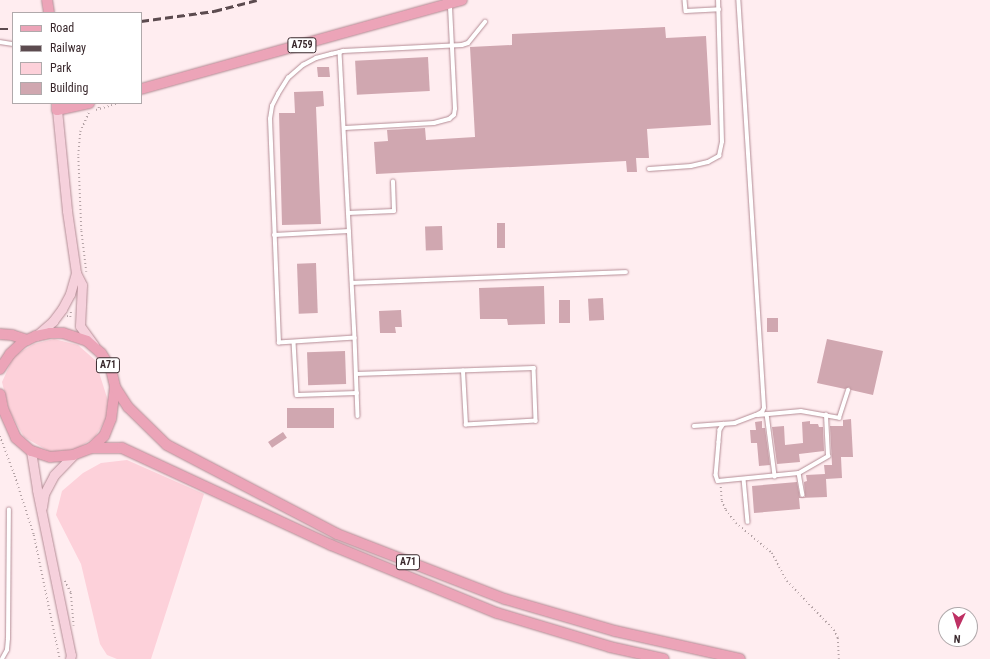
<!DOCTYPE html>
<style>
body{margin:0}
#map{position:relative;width:990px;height:659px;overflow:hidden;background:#ffedf0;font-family:"Roboto Condensed",sans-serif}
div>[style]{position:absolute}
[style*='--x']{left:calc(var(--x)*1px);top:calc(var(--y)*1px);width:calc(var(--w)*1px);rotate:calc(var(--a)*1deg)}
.green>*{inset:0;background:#fdd1da}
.building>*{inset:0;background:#d0a7b0;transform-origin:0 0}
.path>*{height:1.5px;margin-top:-0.75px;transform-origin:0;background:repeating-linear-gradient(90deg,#b3a2a5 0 1px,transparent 0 4px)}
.roads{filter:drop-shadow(0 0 1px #b48c95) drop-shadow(0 0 1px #b48c95)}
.lane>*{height:3.5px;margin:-1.75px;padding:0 1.75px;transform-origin:1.75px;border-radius:1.75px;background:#fff}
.secondary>*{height:9px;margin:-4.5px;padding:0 4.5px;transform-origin:4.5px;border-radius:4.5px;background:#f6d1dc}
.primary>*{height:10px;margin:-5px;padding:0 5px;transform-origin:5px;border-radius:5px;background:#eca4b8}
.rail>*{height:2.5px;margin-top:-1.25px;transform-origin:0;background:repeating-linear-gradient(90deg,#5c4b4f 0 8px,transparent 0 12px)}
span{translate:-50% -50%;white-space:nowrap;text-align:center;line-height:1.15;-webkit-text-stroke:4px #fff;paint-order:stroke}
.shield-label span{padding:1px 3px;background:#fff;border:1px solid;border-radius:3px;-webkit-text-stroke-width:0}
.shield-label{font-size:10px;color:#3a292d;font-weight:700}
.legend{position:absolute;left:12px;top:12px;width:130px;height:92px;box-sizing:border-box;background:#fff;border:1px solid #b0a9ab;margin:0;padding:5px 7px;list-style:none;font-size:12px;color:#3a292d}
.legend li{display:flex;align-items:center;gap:8px;height:20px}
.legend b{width:20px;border:1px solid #b0a9ab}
.north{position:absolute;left:938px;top:607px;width:40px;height:40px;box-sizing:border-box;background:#fff;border:1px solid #b0a9ab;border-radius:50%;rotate:184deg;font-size:11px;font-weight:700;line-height:16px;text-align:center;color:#3a292d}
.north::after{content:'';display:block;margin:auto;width:14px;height:18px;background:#be3164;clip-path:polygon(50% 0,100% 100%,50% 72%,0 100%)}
</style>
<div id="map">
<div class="green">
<div style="clip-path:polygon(54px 339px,78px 345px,95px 360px,111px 410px,95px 437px,75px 450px,52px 453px,24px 437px,9px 410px,2px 382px,14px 356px,34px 344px)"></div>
<div style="clip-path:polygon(127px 460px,204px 494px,151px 659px,117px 659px,107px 655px,100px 644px,81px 564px,56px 515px,62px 491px,83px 473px,101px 463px)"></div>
</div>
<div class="building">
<div style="clip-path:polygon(665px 27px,666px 38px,706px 36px,711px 125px,647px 129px,649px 158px,636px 158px,637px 172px,627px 172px,626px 161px,376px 174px,374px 142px,388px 141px,387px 130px,425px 128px,426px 140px,475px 137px,470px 47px,512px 45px,512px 34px)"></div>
<div style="left:428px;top:57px;width:34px;height:73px;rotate:87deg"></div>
<div style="clip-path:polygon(317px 67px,329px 67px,330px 77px,318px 77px)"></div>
<div style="clip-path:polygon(323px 91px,324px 106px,316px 107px,321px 224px,282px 225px,279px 113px,295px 113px,294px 92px)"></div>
<div style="left:497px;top:223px;width:8px;height:25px"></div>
<div style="left:442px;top:226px;width:24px;height:17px;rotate:88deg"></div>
<div style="left:316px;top:263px;width:50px;height:19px;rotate:88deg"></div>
<div style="clip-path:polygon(544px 286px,545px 324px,508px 325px,507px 319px,480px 319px,479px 288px)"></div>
<div style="left:603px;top:298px;width:22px;height:15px;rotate:87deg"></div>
<div style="left:559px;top:300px;width:11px;height:23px"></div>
<div style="clip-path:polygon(401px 310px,402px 327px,395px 327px,396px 333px,380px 333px,379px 311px)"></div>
<div style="left:767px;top:318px;width:11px;height:14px"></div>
<div style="clip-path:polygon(827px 339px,883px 351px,873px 395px,851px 390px,849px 387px,845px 389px,817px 383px)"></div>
<div style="left:345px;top:351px;width:33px;height:38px;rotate:88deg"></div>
<div style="left:287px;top:408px;width:47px;height:20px"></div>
<div style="clip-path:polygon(851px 419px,853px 457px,841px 457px,842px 478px,826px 479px,827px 497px,799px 498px,800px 509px,754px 513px,752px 486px,797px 482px,800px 497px,805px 497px,804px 482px,807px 481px,806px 475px,825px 474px,824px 465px,832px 465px,830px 426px,843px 426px,843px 420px)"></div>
<div style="clip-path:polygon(762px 421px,762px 428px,765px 428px,770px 465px,759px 466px,757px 443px,751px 443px,750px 430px,756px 430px,755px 422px)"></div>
<div style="clip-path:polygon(810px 421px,810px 424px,818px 424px,819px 427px,823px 427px,824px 451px,799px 454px,800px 462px,777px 464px,772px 427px,784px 426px,785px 445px,803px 443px,802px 422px)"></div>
<div style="left:283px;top:432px;width:7px;height:18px;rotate:56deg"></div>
</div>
<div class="path">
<div style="--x:99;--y:103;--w:6;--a:90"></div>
<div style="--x:96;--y:110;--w:24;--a:-17"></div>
<div style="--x:86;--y:272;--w:42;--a:-96.8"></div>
<div style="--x:81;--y:230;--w:75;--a:-92.3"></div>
<div style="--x:78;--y:155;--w:23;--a:-85"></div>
<div style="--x:80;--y:132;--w:22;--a:-66"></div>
<div style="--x:67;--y:316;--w:3;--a:18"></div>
<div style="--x:70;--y:317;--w:7;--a:-82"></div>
<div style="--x:0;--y:436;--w:43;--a:69.4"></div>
<div style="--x:15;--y:476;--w:62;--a:72.1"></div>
<div style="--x:34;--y:535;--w:127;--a:78.2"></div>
<div style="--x:721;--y:487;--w:14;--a:86"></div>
<div style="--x:722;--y:501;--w:10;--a:66"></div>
<div style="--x:726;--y:510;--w:16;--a:52"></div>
<div style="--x:736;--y:523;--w:47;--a:39.8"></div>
<div style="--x:772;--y:553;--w:32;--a:62"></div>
<div style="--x:787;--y:581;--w:68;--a:46.2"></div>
<div style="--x:834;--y:630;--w:9;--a:63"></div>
<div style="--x:838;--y:638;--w:21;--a:87"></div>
<div style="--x:65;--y:581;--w:13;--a:63"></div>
<div style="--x:71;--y:593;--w:33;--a:85"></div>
</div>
<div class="roads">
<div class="lane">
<div style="--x:685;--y:0;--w:11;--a:85"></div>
<div style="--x:686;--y:11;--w:33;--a:-3"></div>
<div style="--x:0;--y:42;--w:13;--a:9"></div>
<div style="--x:340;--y:52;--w:286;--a:87"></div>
<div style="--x:355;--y:338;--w:76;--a:176.2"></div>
<div style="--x:279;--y:343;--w:224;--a:-92.3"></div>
<div style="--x:270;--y:119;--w:13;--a:-81"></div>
<div style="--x:272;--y:106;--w:13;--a:-63"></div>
<div style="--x:278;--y:94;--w:19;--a:-58"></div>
<div style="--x:288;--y:78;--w:20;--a:-41"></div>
<div style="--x:303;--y:65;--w:15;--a:-28"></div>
<div style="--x:316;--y:58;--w:16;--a:-15"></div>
<div style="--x:331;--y:54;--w:9;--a:-13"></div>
<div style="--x:340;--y:52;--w:3;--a:-18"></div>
<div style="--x:343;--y:51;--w:119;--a:-2.9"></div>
<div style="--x:462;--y:45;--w:6;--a:-18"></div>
<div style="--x:468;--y:43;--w:27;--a:-51"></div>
<div style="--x:345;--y:128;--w:89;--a:-3.2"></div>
<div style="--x:434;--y:123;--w:16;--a:-15"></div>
<div style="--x:449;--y:119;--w:6;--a:-39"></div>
<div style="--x:454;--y:115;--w:6;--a:-81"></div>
<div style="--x:455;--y:109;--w:104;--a:-92.8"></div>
<div style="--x:649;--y:169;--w:42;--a:-4.1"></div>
<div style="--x:691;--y:166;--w:17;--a:-13"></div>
<div style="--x:708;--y:162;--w:13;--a:-29"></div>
<div style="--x:719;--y:156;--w:14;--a:-78"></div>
<div style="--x:722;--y:142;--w:142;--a:-91.6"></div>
<div style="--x:348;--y:213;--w:46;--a:-2.5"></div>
<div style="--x:394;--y:211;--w:29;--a:-92"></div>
<div style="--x:274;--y:235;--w:75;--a:-3.1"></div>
<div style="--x:352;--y:283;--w:274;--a:-2.3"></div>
<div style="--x:355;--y:338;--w:78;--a:87.8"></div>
<div style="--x:294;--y:342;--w:53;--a:86.8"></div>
<div style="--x:297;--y:395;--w:60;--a:-1.9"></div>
<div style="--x:356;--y:374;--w:178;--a:-1.9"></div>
<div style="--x:534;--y:368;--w:53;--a:87.8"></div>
<div style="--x:536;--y:421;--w:70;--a:176.7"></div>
<div style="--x:466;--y:425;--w:54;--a:-93.2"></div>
<div style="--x:767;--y:414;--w:63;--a:82.6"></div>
<div style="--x:758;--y:415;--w:43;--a:-5.3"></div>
<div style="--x:801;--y:411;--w:39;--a:10"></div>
<div style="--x:839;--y:418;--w:29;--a:-72"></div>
<div style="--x:724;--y:424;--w:7;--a:124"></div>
<div style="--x:720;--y:430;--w:12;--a:95"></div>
<div style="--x:719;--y:442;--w:33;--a:95"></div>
<div style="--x:716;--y:475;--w:6;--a:72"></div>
<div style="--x:718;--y:481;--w:81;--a:-5.6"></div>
<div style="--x:799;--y:473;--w:22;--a:80"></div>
<div style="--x:694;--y:426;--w:41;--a:-4.2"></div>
<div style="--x:735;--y:423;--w:22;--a:-21"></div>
<div style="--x:756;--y:415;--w:7;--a:-27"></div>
<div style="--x:762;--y:412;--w:4;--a:-63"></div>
<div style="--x:764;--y:408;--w:409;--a:-93.6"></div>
<div style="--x:799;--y:473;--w:34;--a:-30"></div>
<div style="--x:828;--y:456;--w:41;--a:-92.8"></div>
<div style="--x:744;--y:479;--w:43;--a:84.7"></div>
<div style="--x:2;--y:659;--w:10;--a:-61"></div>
<div style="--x:7;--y:650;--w:11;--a:-85"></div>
<div style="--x:8;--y:639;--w:129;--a:-89.6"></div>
</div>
<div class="secondary">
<div style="--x:57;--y:110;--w:101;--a:84.3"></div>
<div style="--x:67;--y:211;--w:63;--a:81.7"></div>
<div style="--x:76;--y:273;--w:13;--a:63"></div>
<div style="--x:82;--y:285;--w:41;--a:92.8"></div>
<div style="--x:80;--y:326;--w:24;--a:54"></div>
<div style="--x:36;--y:336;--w:23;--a:-41"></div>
<div style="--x:53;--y:321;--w:15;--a:-53"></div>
<div style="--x:62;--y:309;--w:17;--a:-62"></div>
<div style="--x:70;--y:294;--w:22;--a:-74"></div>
<div style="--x:31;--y:451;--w:39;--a:81"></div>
<div style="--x:37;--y:490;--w:168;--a:78.4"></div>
<div style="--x:71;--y:655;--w:4;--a:104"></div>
<div style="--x:42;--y:507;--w:13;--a:-81"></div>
<div style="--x:44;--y:494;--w:21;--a:-62"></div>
<div style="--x:54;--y:475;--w:28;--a:-46"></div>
</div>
<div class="primary">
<div style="--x:47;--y:0;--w:13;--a:81"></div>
<div style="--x:141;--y:89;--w:333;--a:-15.5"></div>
<div style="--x:57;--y:103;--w:7;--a:90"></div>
<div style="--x:57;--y:110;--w:33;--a:-12"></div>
<div style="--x:0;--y:334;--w:12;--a:5"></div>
<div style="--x:12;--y:335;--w:16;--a:18"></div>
<div style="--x:0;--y:369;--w:18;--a:-56"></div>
<div style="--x:10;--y:354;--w:18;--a:-43"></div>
<div style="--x:23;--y:342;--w:14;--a:-25"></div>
<div style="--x:36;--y:336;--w:14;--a:-12"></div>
<div style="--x:50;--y:333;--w:13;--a:0"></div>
<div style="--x:63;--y:333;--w:25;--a:18"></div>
<div style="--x:87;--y:341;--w:18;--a:41"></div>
<div style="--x:101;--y:353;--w:19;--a:58"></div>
<div style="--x:111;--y:369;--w:18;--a:77"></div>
<div style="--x:115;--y:387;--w:32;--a:97"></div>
<div style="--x:111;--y:419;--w:18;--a:112"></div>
<div style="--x:104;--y:436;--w:18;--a:137"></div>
<div style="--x:91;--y:448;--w:19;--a:159"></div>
<div style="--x:73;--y:455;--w:23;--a:175"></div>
<div style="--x:50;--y:457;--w:20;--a:-162"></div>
<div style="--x:31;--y:451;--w:20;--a:-139"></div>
<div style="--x:16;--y:438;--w:32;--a:-114"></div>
<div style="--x:3;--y:409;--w:15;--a:-101"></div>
<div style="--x:115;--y:387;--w:24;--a:57"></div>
<div style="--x:128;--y:407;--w:54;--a:44.3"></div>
<div style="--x:167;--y:445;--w:192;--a:27.6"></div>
<div style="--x:337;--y:534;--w:180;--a:21.2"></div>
<div style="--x:505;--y:599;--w:115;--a:16.2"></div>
<div style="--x:615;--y:631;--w:128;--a:12.6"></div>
<div style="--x:91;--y:448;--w:31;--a:0"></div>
<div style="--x:122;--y:448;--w:230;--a:24.9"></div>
<div style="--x:331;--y:545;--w:179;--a:22.3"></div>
<div style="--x:497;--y:613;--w:118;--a:16.7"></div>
<div style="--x:610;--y:647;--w:55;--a:12.5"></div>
</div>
</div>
<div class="rail">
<div style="--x:141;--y:21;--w:74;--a:-7.8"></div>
<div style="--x:214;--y:11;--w:44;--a:-14.3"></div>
<div style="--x:0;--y:29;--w:13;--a:0"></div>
</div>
<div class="shield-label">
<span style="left:302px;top:45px">A759</span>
<span style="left:108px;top:365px">A71</span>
<span style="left:408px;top:562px">A71</span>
</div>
<ul class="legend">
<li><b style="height:5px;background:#eca4b8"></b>Road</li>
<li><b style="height:5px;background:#5c4b4f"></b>Railway</li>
<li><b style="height:11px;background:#fdd1da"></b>Park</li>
<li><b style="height:11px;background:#d0a7b0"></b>Building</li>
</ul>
<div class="north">N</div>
</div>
